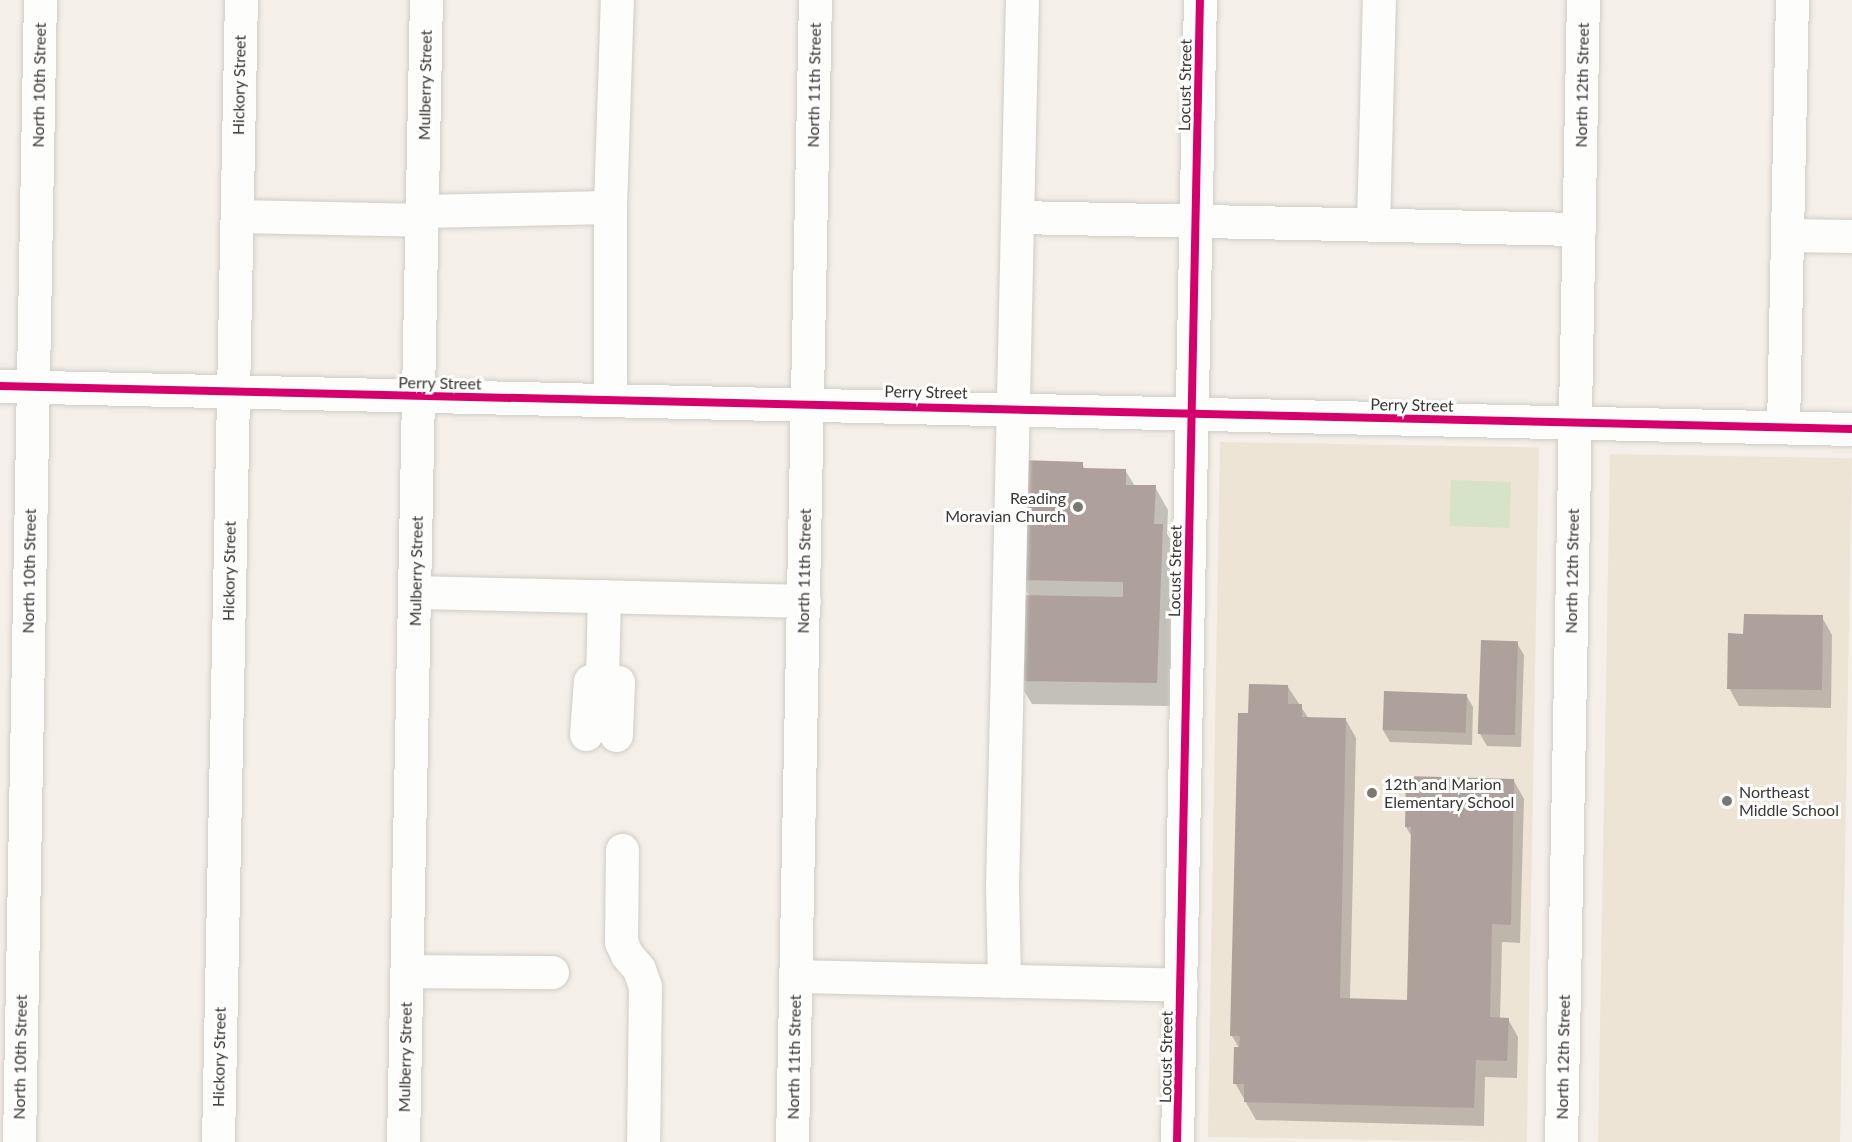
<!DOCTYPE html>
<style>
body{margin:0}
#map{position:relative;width:1852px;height:1142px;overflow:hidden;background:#f4efe8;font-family:Lato,sans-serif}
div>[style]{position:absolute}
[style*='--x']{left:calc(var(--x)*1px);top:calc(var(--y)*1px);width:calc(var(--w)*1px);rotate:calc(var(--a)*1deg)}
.built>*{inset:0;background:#eee4d5;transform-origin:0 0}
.green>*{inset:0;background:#d6e3c8;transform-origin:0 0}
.shadow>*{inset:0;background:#0003}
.building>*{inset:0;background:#aea19b;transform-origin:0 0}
.roads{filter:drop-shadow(0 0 2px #d0ccc6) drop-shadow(0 0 2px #d0ccc6)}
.minor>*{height:33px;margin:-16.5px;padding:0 16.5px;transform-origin:16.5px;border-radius:16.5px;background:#fdfdfc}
.cycleway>*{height:8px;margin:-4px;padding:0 4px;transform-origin:4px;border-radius:4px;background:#d6006c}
.dots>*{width:16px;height:16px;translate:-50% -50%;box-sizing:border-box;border:3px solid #fff;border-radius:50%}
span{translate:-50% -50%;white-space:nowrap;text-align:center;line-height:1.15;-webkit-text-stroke:6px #fff;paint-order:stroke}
.street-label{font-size:16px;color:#3a3631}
.poi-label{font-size:16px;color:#3a3631}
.right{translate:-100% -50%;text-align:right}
.left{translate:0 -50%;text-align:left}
</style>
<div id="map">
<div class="built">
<div style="left:1220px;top:442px;width:319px;height:695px;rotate:1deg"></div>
<div style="left:1610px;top:454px;width:242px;height:688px;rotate:1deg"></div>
</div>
<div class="green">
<div style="left:1451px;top:480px;width:60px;height:46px;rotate:2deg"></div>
</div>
<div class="shadow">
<div style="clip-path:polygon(1082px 464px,1085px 469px,1125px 470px,1135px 486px,1155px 487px,1168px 510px,1167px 534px,1176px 549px,1170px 706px,1032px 704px,1018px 681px,1030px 597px,1020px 580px)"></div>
<div style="clip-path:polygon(1822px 617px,1832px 635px,1831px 708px,1739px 706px,1729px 688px)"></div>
<div style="clip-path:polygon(1517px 643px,1524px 655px,1521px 747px,1487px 746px,1480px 734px)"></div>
<div style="clip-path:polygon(1288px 687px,1309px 719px,1346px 720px,1356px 738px,1350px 1000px,1409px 1001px,1412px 837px,1406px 827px,1514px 781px,1524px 799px,1520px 943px,1502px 942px,1500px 1019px,1508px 1019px,1518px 1037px,1517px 1078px,1485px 1077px,1484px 1126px,1256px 1120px,1235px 1083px,1239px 1048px,1232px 1036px,1250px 715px)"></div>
<div style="clip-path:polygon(1466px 695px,1473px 707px,1472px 745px,1390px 742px,1383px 730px)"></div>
</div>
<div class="building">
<div style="clip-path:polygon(1020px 460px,1083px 462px,1083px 468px,1126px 469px,1126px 485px,1156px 485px,1154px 524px,1163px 524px,1157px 683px,1017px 681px,1018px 595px,1123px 597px,1123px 582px,1018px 580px)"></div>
<div style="clip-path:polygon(1744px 614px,1823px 615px,1822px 690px,1727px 689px,1728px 633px,1743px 634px)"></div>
<div style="left:1481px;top:640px;width:37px;height:94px;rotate:2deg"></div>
<div style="clip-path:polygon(1249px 684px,1288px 685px,1288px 704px,1302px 704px,1302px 717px,1346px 718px,1340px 998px,1407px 1000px,1411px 827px,1405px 827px,1406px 776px,1514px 779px,1511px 925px,1492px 924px,1490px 1017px,1509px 1018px,1507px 1061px,1476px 1060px,1474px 1108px,1244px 1102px,1244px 1084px,1233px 1084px,1234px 1047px,1239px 1047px,1240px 1036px,1230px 1036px,1238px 713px,1248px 713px)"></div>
<div style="left:1384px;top:691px;width:83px;height:39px;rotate:2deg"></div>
</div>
<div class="roads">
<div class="minor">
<div style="--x:422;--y:211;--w:188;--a:-1.2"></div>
<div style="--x:237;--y:216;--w:185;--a:1.2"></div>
<div style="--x:1018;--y:217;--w:561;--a:1.23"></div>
<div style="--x:1373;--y:225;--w:225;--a:-88.5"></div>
<div style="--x:1787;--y:235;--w:65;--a:0.9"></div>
<div style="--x:0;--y:386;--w:1852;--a:1.33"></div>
<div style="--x:610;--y:400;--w:193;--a:-90"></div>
<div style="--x:610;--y:207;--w:207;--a:-88.1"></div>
<div style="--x:1783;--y:427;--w:427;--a:-88.8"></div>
<div style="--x:416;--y:592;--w:388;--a:1.3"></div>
<div style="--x:602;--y:681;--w:85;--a:-88.7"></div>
<div style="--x:586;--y:734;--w:53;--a:-85.7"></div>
<div style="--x:590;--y:681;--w:28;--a:2"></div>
<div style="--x:618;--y:682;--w:53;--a:92.2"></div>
<div style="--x:622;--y:850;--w:92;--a:90.6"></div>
<div style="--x:621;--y:942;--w:14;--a:65"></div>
<div style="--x:627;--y:955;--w:18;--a:49"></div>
<div style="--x:639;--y:969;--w:18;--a:71"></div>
<div style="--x:645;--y:986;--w:156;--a:90.7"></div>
<div style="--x:407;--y:971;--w:145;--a:0.4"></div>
<div style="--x:796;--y:976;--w:385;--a:1.3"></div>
<div style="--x:1004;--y:981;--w:94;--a:-91.2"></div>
<div style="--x:1002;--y:887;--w:887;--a:-88.71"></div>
<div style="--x:19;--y:1142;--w:1142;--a:-88.95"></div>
<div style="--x:218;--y:1142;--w:1142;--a:-88.85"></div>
<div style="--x:403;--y:1142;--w:1142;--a:-88.85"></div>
<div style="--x:792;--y:1142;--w:1142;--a:-88.85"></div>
<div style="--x:1177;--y:1142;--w:1142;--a:-88.85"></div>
<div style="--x:1561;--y:1142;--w:1142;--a:-88.9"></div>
</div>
</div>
<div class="cycleway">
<div style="--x:0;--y:386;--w:1852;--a:1.33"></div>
<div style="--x:1177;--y:1142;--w:1142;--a:-88.85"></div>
</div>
<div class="dots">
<div style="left:1078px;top:507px;background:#7b7771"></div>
<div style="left:1372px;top:793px;background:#7b7771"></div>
<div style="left:1727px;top:801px;background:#7b7771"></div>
</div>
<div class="street-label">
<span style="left:39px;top:85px;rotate:-89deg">North 10th Street</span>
<span style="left:239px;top:85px;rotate:-89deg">Hickory Street</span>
<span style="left:425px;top:85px;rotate:-89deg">Mulberry Street</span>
<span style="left:814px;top:85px;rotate:-89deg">North 11th Street</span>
<span style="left:1185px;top:85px;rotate:-89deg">Locust Street</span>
<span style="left:1582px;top:85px;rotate:-89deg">North 12th Street</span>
<span style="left:440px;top:383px;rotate:1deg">Perry Street</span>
<span style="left:926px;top:392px;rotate:1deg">Perry Street</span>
<span style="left:1412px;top:405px;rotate:1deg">Perry Street</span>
<span style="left:29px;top:571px;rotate:-89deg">North 10th Street</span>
<span style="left:229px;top:571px;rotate:-89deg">Hickory Street</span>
<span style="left:416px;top:571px;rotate:-89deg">Mulberry Street</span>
<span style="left:804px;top:571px;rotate:-89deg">North 11th Street</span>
<span style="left:1175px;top:571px;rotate:-89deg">Locust Street</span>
<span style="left:1572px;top:571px;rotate:-89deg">North 12th Street</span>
<span style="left:20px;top:1057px;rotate:-89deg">North 10th Street</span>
<span style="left:219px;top:1057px;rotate:-89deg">Hickory Street</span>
<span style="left:405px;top:1057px;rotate:-89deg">Mulberry Street</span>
<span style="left:794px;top:1057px;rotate:-89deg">North 11th Street</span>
<span style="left:1166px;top:1057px;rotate:-89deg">Locust Street</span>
<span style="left:1563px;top:1057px;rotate:-89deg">North 12th Street</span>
</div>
<div class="poi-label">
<span class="right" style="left:1066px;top:507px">Reading<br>Moravian Church</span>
<span class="left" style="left:1384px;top:793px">12th and Marion<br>Elementary School</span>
<span class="left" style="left:1739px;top:801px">Northeast<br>Middle School</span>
</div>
</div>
